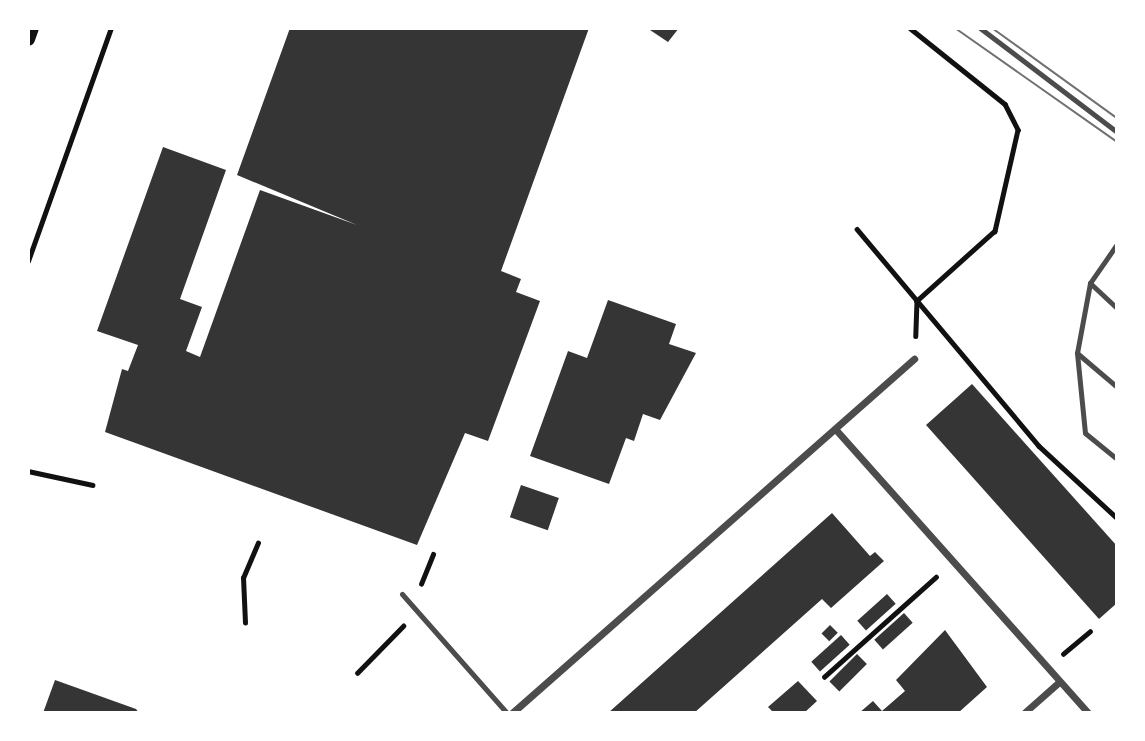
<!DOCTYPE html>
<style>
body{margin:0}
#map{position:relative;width:1145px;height:741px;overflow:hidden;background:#fff;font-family:Signika,sans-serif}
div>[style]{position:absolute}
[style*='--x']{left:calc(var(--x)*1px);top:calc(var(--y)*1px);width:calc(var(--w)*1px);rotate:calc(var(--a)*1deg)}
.building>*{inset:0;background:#353535;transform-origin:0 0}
.path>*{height:4.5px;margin:-2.25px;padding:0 2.25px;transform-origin:2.25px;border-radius:2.25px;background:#111}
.service>*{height:5px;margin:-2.5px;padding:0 2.5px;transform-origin:2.5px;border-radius:2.5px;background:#4c4c4c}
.minor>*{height:7px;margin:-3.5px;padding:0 3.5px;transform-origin:3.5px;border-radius:3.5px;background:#4c4c4c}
.secondary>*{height:14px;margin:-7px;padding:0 7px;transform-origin:7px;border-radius:7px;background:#111}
.tram>*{height:2px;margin:-1px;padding:0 1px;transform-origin:1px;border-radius:1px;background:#707070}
span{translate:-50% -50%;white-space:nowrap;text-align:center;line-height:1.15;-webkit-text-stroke:6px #fff;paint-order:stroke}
.frame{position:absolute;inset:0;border:30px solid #fff;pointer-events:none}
</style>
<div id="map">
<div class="building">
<div style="clip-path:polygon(290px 28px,589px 28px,501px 271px,521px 279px,516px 292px,540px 301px,488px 441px,465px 433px,417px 545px,105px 432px,122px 369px,128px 371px,138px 345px,97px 331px,163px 147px,226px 170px,180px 299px,202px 307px,186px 351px,200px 357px,260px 190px,357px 225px,237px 175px)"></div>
<div style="clip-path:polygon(647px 28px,679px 28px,668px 42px)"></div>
<div style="clip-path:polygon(608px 300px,676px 324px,669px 344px,696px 353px,660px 420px,643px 414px,634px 441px,626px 438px,609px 484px,530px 456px,568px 351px,587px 358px)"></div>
<div style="clip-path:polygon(972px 384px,1117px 546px,1117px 603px,1099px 619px,926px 425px)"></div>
<div style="left:521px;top:485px;width:40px;height:34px;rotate:19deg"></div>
<div style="clip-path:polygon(832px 513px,870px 556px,875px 552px,884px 561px,831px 608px,822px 599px,694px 713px,608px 713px)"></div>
<div style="left:887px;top:594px;width:13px;height:40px;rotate:48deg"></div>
<div style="left:904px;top:613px;width:13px;height:40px;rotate:48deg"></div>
<div style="left:830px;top:625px;width:11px;height:12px;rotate:45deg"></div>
<div style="clip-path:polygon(945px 630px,987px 687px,958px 713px,859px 713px,873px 701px,882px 711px,905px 691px,896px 680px)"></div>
<div style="left:841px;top:635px;width:13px;height:40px;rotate:48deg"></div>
<div style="left:857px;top:654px;width:14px;height:39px;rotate:45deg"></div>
<div style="clip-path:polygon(55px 680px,136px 709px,139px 713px,43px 713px)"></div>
<div style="clip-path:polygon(798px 681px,817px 701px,804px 713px,774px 713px,768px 707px)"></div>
</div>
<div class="path">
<div style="--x:910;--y:28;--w:122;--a:38.7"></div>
<div style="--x:1005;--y:104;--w:29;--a:63"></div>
<div style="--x:1018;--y:130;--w:104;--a:102.8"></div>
<div style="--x:995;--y:231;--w:105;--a:138.1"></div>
<div style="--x:917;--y:301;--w:35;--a:92"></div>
<div style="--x:857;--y:229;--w:283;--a:50"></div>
<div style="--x:1039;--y:446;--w:106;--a:42.7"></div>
<div style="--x:28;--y:261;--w:247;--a:-70.4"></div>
<div style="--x:28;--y:471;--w:66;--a:12.2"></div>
<div style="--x:421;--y:584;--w:32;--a:-68"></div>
<div style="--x:245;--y:623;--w:45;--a:-92.5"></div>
<div style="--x:243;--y:578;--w:38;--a:-67"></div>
<div style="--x:1063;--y:654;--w:35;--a:-40"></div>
<div style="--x:357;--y:673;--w:66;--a:-45.6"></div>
<div style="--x:824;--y:677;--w:150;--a:-41.8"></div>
</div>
<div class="service">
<div style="--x:980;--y:28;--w:172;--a:37.2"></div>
<div style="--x:1117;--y:244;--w:47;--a:124.7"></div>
<div style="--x:1090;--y:283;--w:71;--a:100.5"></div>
<div style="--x:1077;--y:353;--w:80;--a:84.3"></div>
<div style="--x:1085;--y:433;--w:41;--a:39.1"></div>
<div style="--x:1090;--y:283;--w:37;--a:43"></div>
<div style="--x:1077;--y:353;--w:52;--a:40.4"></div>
<div style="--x:402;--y:594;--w:159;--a:48.6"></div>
</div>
<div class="minor">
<div style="--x:837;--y:431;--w:378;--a:48.3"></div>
<div style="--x:512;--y:713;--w:536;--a:-41.37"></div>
<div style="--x:1024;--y:713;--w:47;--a:-41.5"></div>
</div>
<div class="secondary">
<div style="--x:28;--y:39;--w:12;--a:-70"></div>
</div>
<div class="tram">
<div style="--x:955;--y:28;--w:198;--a:35.1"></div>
<div style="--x:992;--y:28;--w:154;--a:35.8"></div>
</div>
<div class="frame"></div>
</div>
